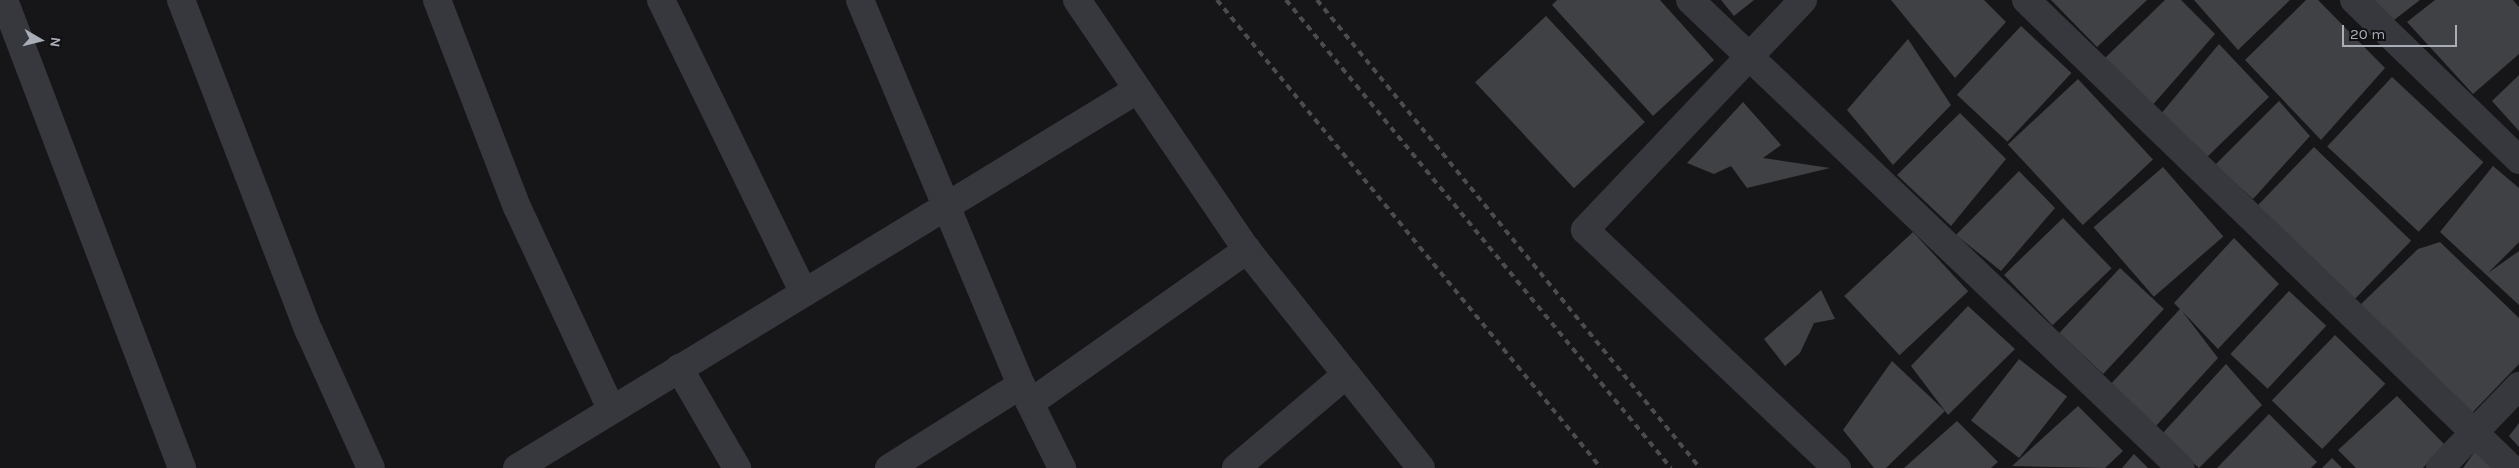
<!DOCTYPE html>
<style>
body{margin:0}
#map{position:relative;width:2519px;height:468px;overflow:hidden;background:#161618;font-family:Karla,sans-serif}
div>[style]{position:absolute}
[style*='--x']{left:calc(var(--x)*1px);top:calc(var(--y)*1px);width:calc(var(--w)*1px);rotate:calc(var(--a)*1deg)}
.building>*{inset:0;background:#404145;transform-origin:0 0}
.minor>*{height:28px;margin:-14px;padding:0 14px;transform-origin:14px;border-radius:14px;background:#37383d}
.rail>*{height:4px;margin-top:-2px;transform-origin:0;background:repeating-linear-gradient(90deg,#4a4c52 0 6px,transparent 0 11px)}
span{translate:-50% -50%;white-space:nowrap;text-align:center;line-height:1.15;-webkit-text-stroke:5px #111113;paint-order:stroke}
.north{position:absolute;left:15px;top:15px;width:50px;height:50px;-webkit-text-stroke:4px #111113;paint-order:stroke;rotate:98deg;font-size:14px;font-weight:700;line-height:20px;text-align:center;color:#a8adb8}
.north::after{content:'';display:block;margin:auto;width:18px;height:22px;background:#a8adb8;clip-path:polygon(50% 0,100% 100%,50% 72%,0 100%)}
.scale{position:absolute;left:2342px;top:25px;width:115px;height:22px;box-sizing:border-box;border:2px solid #a8adb8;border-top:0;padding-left:6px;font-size:15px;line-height:18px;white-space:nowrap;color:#a8adb8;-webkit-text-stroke:4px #111113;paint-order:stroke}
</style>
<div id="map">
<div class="building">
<div style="clip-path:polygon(1557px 0,1660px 0,1714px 60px,1653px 116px,1552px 5px)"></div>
<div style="clip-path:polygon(1721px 0,1754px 0,1734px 16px)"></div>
<div style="clip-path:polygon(1891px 0,1984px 0,2006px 22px,1955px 78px)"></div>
<div style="clip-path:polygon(2051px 0,2147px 0,2097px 47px)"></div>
<div style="clip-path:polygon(2165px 0,2181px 0,2215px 34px,2150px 108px,2105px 58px)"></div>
<div style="clip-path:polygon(2194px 0,2290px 0,2238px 50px)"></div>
<div style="clip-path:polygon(2306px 0,2318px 0,2385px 68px,2321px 140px,2245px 60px)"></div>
<div style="clip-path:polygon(2374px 0,2420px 0,2394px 20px)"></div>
<div style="clip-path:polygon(2435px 0,2513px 0,2519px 7px,2519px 54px,2473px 94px,2407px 22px)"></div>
<div style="left:1546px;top:16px;width:145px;height:97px;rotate:47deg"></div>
<div style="left:2021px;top:26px;width:69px;height:94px;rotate:43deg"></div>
<div style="clip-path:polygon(1908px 39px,1951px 105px,1893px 165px,1847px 110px)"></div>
<div style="clip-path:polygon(2219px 44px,2269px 97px,2206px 158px,2160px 115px)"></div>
<div style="clip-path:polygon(2519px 75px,2519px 131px,2492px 101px)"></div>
<div style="left:2392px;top:77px;width:125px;height:95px;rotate:43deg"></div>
<div style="left:2078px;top:79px;width:110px;height:96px;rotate:47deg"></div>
<div style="clip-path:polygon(2279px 101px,2310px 136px,2253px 199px,2215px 165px)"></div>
<div style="clip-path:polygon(1743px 102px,1781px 145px,1763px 158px,1830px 168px,1747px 188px,1731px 166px,1714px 174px,1687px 163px)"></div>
<div style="clip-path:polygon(1960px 113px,2006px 159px,1951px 226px,1897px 175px)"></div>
<div style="left:2314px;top:147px;width:135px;height:84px;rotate:44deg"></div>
<div style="clip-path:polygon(2493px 166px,2519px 188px,2519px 242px,2488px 273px,2519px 251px,2519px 305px,2440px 232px)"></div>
<div style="left:2163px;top:167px;width:92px;height:92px;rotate:49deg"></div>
<div style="clip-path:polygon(2019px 171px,2055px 208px,2001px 271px,1956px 235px)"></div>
<div style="left:2063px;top:218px;width:70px;height:82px;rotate:46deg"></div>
<div style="left:1913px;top:232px;width:81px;height:94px;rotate:47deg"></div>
<div style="clip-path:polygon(2234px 238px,2279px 284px,2218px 349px,2182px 311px,2218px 358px,2155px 427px,2109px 386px,2180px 309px,2174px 303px)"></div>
<div style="clip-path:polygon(2440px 242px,2519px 318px,2519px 364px,2471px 414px,2359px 306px,2418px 249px)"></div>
<div style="left:2120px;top:268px;width:60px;height:89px;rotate:43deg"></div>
<div style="clip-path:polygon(1821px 290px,1835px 319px,1814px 323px,1800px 353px,1785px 366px,1764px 339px)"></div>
<div style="left:2289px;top:291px;width:51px;height:86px;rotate:43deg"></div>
<div style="clip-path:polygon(1968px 306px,2015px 349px,1948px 415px,1911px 366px)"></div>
<div style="left:2335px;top:335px;width:70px;height:91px;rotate:44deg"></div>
<div style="left:2019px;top:359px;width:61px;height:78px;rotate:38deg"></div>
<div style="clip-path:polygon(1892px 361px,1945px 411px,1886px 468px,1874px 468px,1843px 430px)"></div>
<div style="clip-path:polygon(2226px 364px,2262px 405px,2199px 468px,2161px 435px)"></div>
<div style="clip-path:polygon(2397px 396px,2445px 445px,2423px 468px,2356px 468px,2338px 450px)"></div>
<div style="clip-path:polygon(2078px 406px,2123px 451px,2105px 468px,2012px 466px)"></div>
<div style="clip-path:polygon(2269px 414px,2317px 462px,2311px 468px,2217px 468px)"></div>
<div style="clip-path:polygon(1957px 421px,1998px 462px,1991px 468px,1904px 468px)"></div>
<div style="clip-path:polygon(2519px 423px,2519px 447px,2509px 436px)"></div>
<div style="clip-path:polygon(2476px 450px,2496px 468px,2463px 468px)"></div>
<div style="clip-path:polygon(2134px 454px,2148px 468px,2122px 468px)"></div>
<div style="clip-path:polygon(2332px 458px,2342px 468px,2322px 468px)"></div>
</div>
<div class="minor">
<div style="--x:4;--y:0;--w:501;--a:69.18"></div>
<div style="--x:181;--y:0;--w:355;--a:68.9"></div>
<div style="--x:309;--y:331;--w:150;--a:65.7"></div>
<div style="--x:437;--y:0;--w:222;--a:68.9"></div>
<div style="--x:517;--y:207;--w:223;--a:65"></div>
<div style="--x:661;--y:0;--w:326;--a:64"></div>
<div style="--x:860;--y:0;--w:417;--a:67.3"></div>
<div style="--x:1021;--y:385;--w:93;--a:63.7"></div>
<div style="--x:1077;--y:0;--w:302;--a:55.8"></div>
<div style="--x:1247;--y:250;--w:279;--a:51.4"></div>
<div style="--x:1690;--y:0;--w:678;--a:43.63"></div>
<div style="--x:1803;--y:0;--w:317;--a:133.5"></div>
<div style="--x:1585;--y:230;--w:347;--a:43.4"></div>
<div style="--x:2026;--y:0;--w:674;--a:43.98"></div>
<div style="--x:2354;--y:0;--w:230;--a:44.1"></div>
<div style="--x:679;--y:368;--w:116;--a:59.9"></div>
<div style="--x:1030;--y:403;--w:266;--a:-35.2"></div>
<div style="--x:517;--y:468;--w:726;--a:-31.37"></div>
<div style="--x:889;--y:468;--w:156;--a:-32.2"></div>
<div style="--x:1236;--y:468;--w:145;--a:-40.3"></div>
<div style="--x:2440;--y:468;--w:114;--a:-46.1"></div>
</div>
<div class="rail">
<div style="--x:1217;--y:0;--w:605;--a:50.63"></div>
<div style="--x:1286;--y:0;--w:606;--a:50.56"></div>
<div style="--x:1317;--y:0;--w:605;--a:50.7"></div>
</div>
<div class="north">N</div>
<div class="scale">20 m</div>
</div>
